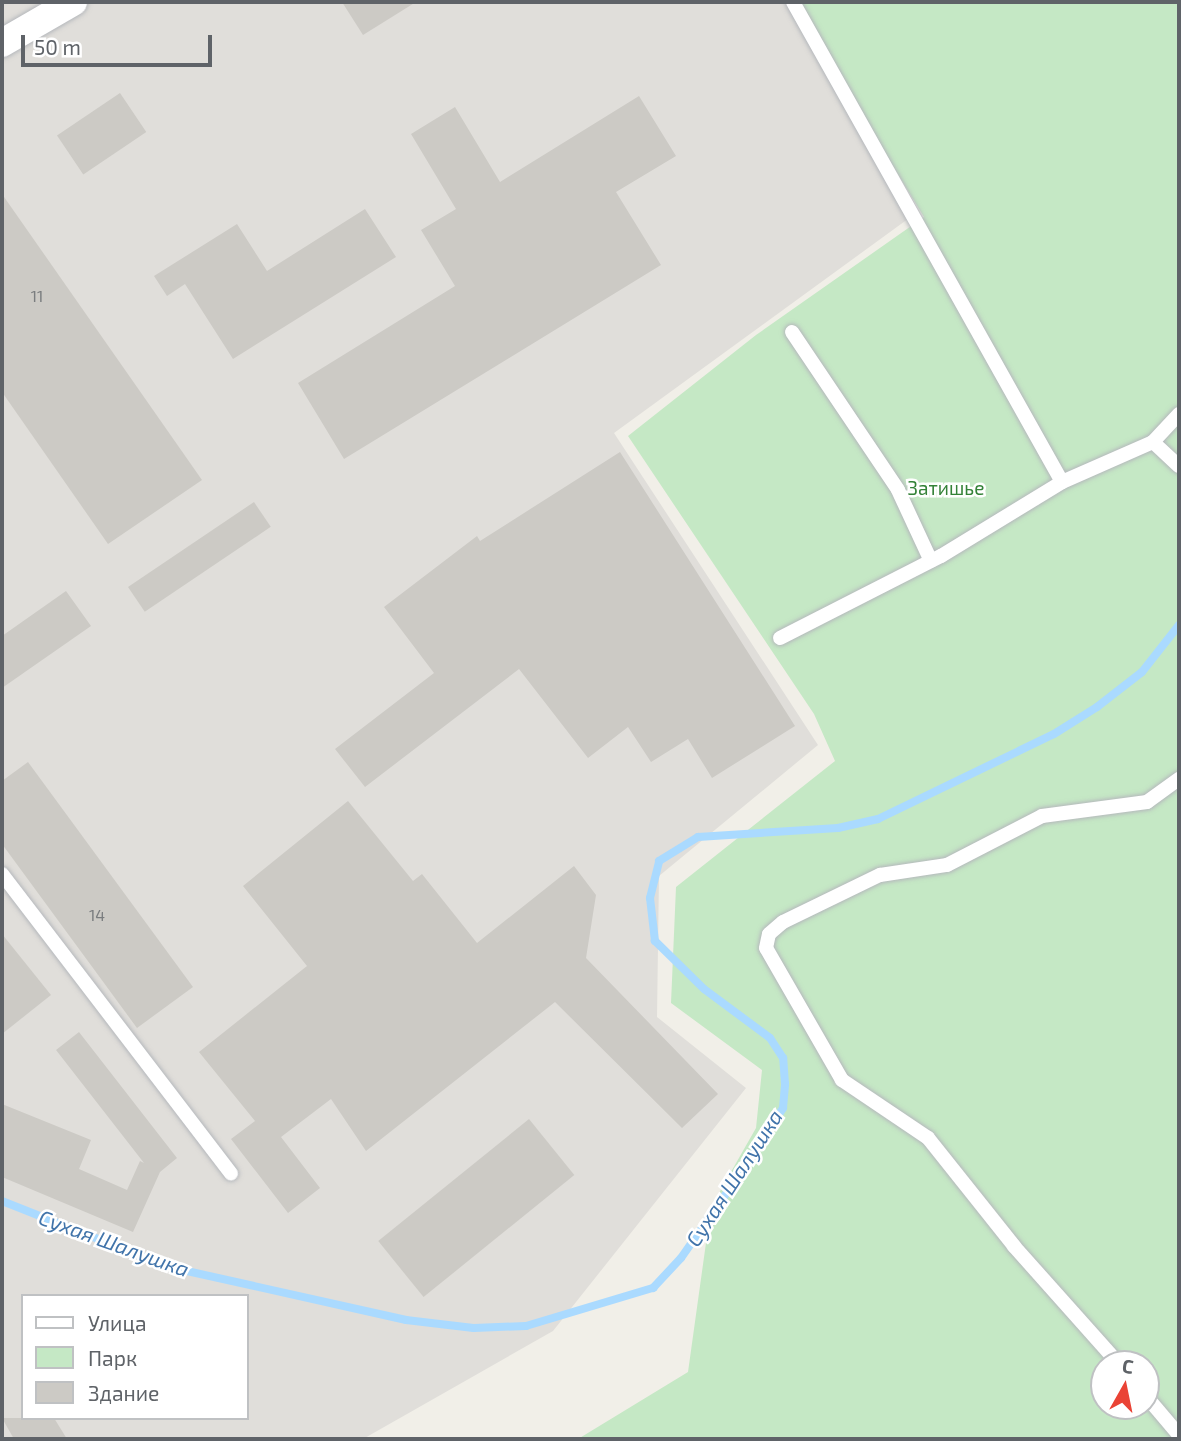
<!DOCTYPE html>
<meta charset="utf-8">
<style>
body{margin:0}
#map{position:relative;width:1181px;height:1441px;overflow:hidden;background:#f1efe8;font-family:"Exo 2",sans-serif}
div>[style]{position:absolute}
[style*='--x']{left:calc(var(--x)*1px);top:calc(var(--y)*1px);width:calc(var(--w)*1px);rotate:calc(var(--a)*1deg)}
.industrial>*{inset:0;background:#e0deda}
.green>*{inset:0;background:#c5e8c5}
.stream>*{height:8px;margin:-4px;padding:0 4px;transform-origin:4px;border-radius:4px;background:#aadaff}
.building>*{inset:0;background:#cccac5;transform-origin:0 0}
.roads{filter:drop-shadow(0 0 2px #b5b8bc) drop-shadow(0 0 2px #b5b8bc)}
.lane>*{height:14px;margin:-7px;padding:0 7px;transform-origin:7px;border-radius:7px;background:#fff}
.street>*{height:28px;margin:-14px;padding:0 14px;transform-origin:14px;border-radius:14px;background:#fff}
span{translate:-50% -50%;white-space:nowrap;text-align:center;line-height:1.15;-webkit-text-stroke:5px #fff;paint-order:stroke}
.number-label{font-size:16px;color:#7a7d7f}
.number-label span{-webkit-text-stroke-width:0}
.park-label{font-size:19px;color:#348238}
.water-label{font-size:21px;color:#4174aa;font-style:italic}
.frame{position:absolute;inset:0;border:4px solid #5f6368;pointer-events:none}
.legend{position:absolute;left:21px;top:1294px;width:228px;height:126px;box-sizing:border-box;background:#fff;border:2px solid #bfc1c3;margin:0;padding:9px 12px;list-style:none;font-size:21px;color:#5f6368}
.legend li{display:flex;align-items:center;gap:14px;height:35px}
.legend b{width:35px;border:2px solid #bfc1c3}
.north{position:absolute;left:1090px;top:1350px;width:70px;height:70px;box-sizing:border-box;background:#fff;border:2px solid #bfc1c3;border-radius:50%;rotate:9deg;font-size:19px;font-weight:700;line-height:28px;text-align:center;color:#5f6368}
.north::after{content:'';display:block;margin:auto;width:24px;height:32px;background:#ea4335;clip-path:polygon(50% 0,100% 100%,50% 72%,0 100%)}
.scale{position:absolute;left:21px;top:35px;width:191px;height:32px;box-sizing:border-box;border:4px solid #5f6368;border-top:0;padding-left:9px;font-size:21px;line-height:24px;white-space:nowrap;color:#5f6368;-webkit-text-stroke:5px #fff;paint-order:stroke}
</style>
<div id="map">
<div class="industrial">
<div style="clip-path:polygon(evenodd,2px 2px,792px 2px,912px 216px,614px 433px,818px 745px,659px 876px,657px 1017px,746px 1088px,553px 1331px,363px 1439px,2px 1439px,2px 2px,23px 1296px,247px 1296px,247px 1418px,23px 1418px,23px 1296px)"></div>
</div>
<div class="green">
<div style="clip-path:polygon(evenodd,793px 2px,1179px 2px,1179px 1439px,578px 1439px,688px 1372px,711px 1207px,756px 1128px,762px 1070px,671px 1003px,676px 887px,835px 761px,814px 714px,628px 436px,756px 335px,924px 217px,793px 2px,1104px 1364px,1146px 1364px,1146px 1406px,1104px 1406px,1104px 1364px)"></div>
</div>
<div class="stream">
<div style="--x:2;--y:1201;--w:180;--a:21.6"></div>
<div style="--x:169;--y:1267;--w:243;--a:12.6"></div>
<div style="--x:406;--y:1320;--w:68;--a:6.7"></div>
<div style="--x:474;--y:1328;--w:52;--a:-2.2"></div>
<div style="--x:526;--y:1326;--w:133;--a:-16.7"></div>
<div style="--x:653;--y:1288;--w:41;--a:-47"></div>
<div style="--x:681;--y:1258;--w:118;--a:-55"></div>
<div style="--x:749;--y:1161;--w:63;--a:-57.3"></div>
<div style="--x:783;--y:1108;--w:24;--a:-85"></div>
<div style="--x:785;--y:1084;--w:26;--a:-94"></div>
<div style="--x:783;--y:1058;--w:24;--a:-123"></div>
<div style="--x:770;--y:1038;--w:82;--a:-143.4"></div>
<div style="--x:704;--y:989;--w:69;--a:-135.6"></div>
<div style="--x:655;--y:941;--w:43;--a:-96.6"></div>
<div style="--x:650;--y:898;--w:38;--a:-76"></div>
<div style="--x:659;--y:861;--w:46;--a:-31.6"></div>
<div style="--x:698;--y:837;--w:140;--a:-3.7"></div>
<div style="--x:838;--y:828;--w:41;--a:-12.7"></div>
<div style="--x:878;--y:819;--w:195;--a:-25.8"></div>
<div style="--x:1054;--y:734;--w:51;--a:-32.1"></div>
<div style="--x:1097;--y:707;--w:57;--a:-37.9"></div>
<div style="--x:1142;--y:672;--w:60;--a:-51.8"></div>
</div>
<div class="building">
<div style="clip-path:polygon(342px 2px,416px 2px,363px 35px)"></div>
<div style="left:120px;top:93px;width:47px;height:76px;rotate:56deg"></div>
<div style="clip-path:polygon(639px 96px,676px 156px,616px 192px,661px 265px,344px 459px,298px 383px,455px 286px,421px 230px,456px 209px,411px 134px,455px 107px,500px 182px)"></div>
<div style="clip-path:polygon(2px 194px,202px 480px,108px 544px,2px 392px)"></div>
<div style="clip-path:polygon(365px 209px,396px 257px,233px 359px,185px 284px,167px 296px,154px 276px,237px 224px,267px 271px)"></div>
<div style="clip-path:polygon(620px 452px,795px 726px,712px 778px,688px 739px,651px 762px,628px 727px,588px 758px,519px 669px,365px 787px,335px 749px,434px 673px,384px 607px,477px 536px,480px 541px)"></div>
<div style="left:254px;top:502px;width:30px;height:152px;rotate:56deg"></div>
<div style="clip-path:polygon(66px 591px,91px 626px,2px 688px,2px 636px)"></div>
<div style="clip-path:polygon(28px 762px,193px 987px,137px 1028px,2px 844px,2px 781px)"></div>
<div style="clip-path:polygon(348px 801px,413px 881px,422px 874px,477px 943px,574px 866px,596px 895px,586px 958px,718px 1094px,682px 1128px,555px 1002px,366px 1151px,331px 1099px,281px 1137px,320px 1188px,288px 1213px,231px 1139px,255px 1121px,199px 1052px,307px 966px,243px 886px)"></div>
<div style="clip-path:polygon(2px 934px,51px 995px,2px 1034px)"></div>
<div style="clip-path:polygon(79px 1032px,177px 1158px,160px 1172px,133px 1232px,2px 1177px,2px 1104px,91px 1140px,79px 1169px,127px 1190px,140px 1161px,144px 1163px,56px 1050px)"></div>
<div style="left:529px;top:1119px;width:72px;height:194px;rotate:51deg"></div>
<div style="clip-path:polygon(2px 1418px,54px 1418px,67px 1439px,14px 1439px)"></div>
</div>
<div class="roads">
<div class="lane">
<div style="--x:793;--y:2;--w:550;--a:60.73"></div>
<div style="--x:1062;--y:482;--w:99;--a:-23.7"></div>
<div style="--x:792;--y:332;--w:190;--a:56.1"></div>
<div style="--x:898;--y:490;--w:78;--a:65.1"></div>
<div style="--x:1179;--y:414;--w:38;--a:133"></div>
<div style="--x:1153;--y:442;--w:35;--a:43"></div>
<div style="--x:780;--y:638;--w:181;--a:-27"></div>
<div style="--x:941;--y:556;--w:142;--a:-31.4"></div>
<div style="--x:2;--y:874;--w:377;--a:52.6"></div>
<div style="--x:1119;--y:1364;--w:158;--a:-131.7"></div>
<div style="--x:1014;--y:1246;--w:138;--a:-128.5"></div>
<div style="--x:928;--y:1138;--w:104;--a:-146"></div>
<div style="--x:842;--y:1080;--w:152;--a:-119.9"></div>
<div style="--x:766;--y:948;--w:14;--a:-78"></div>
<div style="--x:769;--y:934;--w:18;--a:-41"></div>
<div style="--x:783;--y:922;--w:108;--a:-25.9"></div>
<div style="--x:880;--y:875;--w:68;--a:-8.5"></div>
<div style="--x:947;--y:865;--w:107;--a:-27.3"></div>
<div style="--x:1042;--y:816;--w:106;--a:-7.6"></div>
<div style="--x:1147;--y:802;--w:39;--a:-36"></div>
<div style="--x:1146;--y:1396;--w:51;--a:49.8"></div>
</div>
<div class="street">
<div style="--x:2;--y:43;--w:82;--a:-30"></div>
</div>
</div>
<div class="number-label">
<span style="left:37px;top:296px">11</span>
<span style="left:97px;top:915px">14</span>
</div>
<div class="park-label">
<span style="left:946px;top:488px">Затишье</span>
</div>
<div class="water-label">
<span style="left:734px;top:1178px;rotate:-57deg">Сухая Шалушка</span>
<span style="left:114px;top:1243px;rotate:20deg">Сухая Шалушка</span>
</div>
<div class="frame"></div>
<ul class="legend">
<li><b style="height:9px;background:#fff"></b>Улица</li>
<li><b style="height:19px;background:#c5e8c5"></b>Парк</li>
<li><b style="height:19px;background:#cccac5"></b>Здание</li>
</ul>
<div class="north">С</div>
<div class="scale">50 m</div>
</div>
